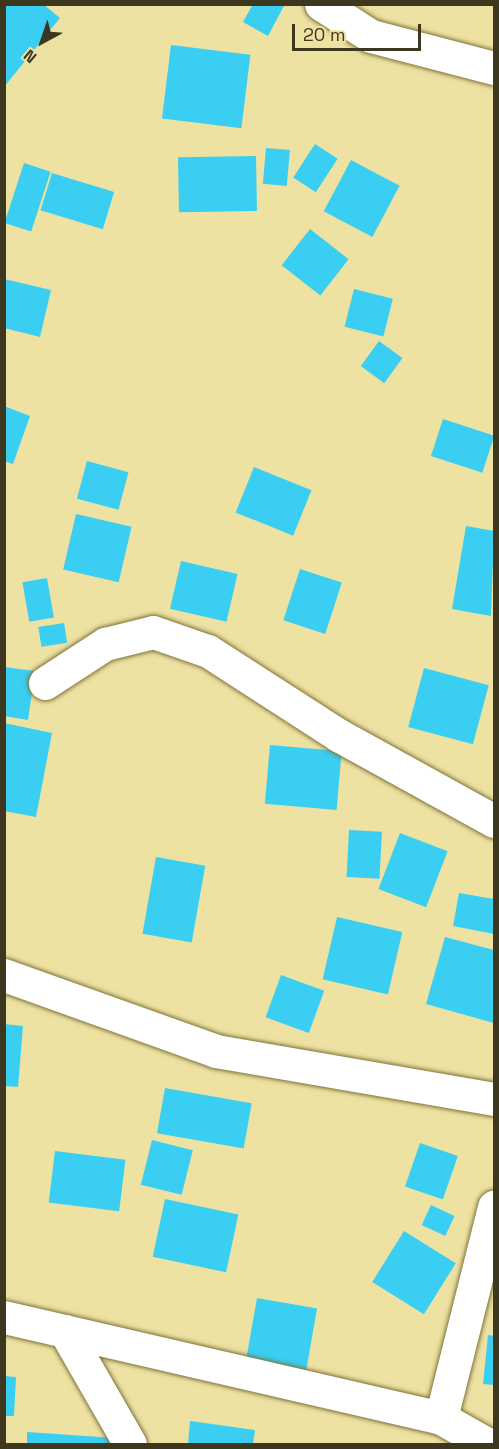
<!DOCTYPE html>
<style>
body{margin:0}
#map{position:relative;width:499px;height:1449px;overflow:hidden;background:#eee2a3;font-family:"Space Grotesk",sans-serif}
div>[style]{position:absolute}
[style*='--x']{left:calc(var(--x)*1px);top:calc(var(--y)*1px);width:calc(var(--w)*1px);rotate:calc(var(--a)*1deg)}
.building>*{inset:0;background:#3acef2;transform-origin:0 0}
.roads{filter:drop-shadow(0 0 2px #7f7438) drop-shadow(0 0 2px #7f7438)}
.minor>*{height:33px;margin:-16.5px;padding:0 16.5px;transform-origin:16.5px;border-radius:16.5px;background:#fff}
span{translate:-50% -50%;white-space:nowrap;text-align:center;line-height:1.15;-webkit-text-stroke:4.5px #eee2a3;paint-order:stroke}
.frame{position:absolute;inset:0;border:6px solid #3c371e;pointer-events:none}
.north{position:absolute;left:12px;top:12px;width:60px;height:60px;-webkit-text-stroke:4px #eee2a3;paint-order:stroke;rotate:220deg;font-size:16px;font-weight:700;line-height:24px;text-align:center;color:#3c371e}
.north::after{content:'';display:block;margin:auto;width:21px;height:27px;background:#3c371e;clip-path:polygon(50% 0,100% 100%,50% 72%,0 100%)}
.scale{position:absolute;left:292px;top:24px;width:129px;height:27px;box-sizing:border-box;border:3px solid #3c371e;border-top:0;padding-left:8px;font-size:18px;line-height:21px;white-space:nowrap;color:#3c371e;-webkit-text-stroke:4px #eee2a3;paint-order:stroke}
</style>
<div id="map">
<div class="building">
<div style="clip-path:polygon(4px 4px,43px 4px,60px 18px,4px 87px)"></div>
<div style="clip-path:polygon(253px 4px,285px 4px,268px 36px,243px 22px)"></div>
<div style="left:171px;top:45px;width:80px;height:74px;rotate:7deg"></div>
<div style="left:315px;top:144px;width:27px;height:40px;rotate:33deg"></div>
<div style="left:266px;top:148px;width:24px;height:36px;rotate:5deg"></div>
<div style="left:256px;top:156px;width:55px;height:78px;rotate:89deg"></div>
<div style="left:351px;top:160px;width:55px;height:58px;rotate:28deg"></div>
<div style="left:24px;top:163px;width:28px;height:63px;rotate:18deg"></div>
<div style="left:52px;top:173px;width:65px;height:39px;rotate:17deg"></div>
<div style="left:310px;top:229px;width:49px;height:46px;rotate:38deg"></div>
<div style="clip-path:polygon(4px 279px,51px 290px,40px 337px,4px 328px)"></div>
<div style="left:354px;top:289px;width:40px;height:39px;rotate:14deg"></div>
<div style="left:379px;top:341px;width:29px;height:31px;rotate:36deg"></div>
<div style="clip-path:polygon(4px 406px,30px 416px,13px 464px,4px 461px)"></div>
<div style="left:443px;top:419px;width:54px;height:39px;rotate:18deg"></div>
<div style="left:87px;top:461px;width:43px;height:39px;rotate:15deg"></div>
<div style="left:254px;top:467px;width:62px;height:49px;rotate:22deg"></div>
<div style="left:76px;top:514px;width:57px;height:57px;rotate:13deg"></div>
<div style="clip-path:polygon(466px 526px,494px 531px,491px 616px,452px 609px)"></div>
<div style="left:181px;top:561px;width:58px;height:49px;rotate:13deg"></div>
<div style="left:300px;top:569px;width:44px;height:54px;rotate:18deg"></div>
<div style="left:47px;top:578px;width:40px;height:25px;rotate:80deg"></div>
<div style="left:64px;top:623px;width:20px;height:26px;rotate:81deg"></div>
<div style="clip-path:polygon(4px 667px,35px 671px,28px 720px,4px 716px)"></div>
<div style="left:424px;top:668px;width:67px;height:61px;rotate:15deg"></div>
<div style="clip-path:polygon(4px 723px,52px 733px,36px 817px,4px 811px)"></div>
<div style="left:270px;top:745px;width:72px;height:59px;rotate:5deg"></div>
<div style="left:349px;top:830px;width:33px;height:47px;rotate:3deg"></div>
<div style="left:400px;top:833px;width:51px;height:60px;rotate:21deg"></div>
<div style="left:156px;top:857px;width:50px;height:78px;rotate:10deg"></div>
<div style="clip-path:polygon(459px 893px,494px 899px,494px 934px,453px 926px)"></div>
<div style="left:337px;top:917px;width:67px;height:64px;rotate:13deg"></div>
<div style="clip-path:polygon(445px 937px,494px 950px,494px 1023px,426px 1004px)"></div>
<div style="left:281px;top:975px;width:46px;height:45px;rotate:20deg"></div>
<div style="clip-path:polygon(4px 1024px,23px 1026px,18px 1087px,4px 1086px)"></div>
<div style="left:165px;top:1088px;width:88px;height:46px;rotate:10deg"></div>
<div style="left:152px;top:1140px;width:42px;height:46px;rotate:14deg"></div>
<div style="left:420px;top:1143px;width:40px;height:46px;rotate:19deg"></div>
<div style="left:55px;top:1151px;width:71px;height:52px;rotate:7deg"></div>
<div style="left:165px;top:1199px;width:75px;height:59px;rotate:12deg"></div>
<div style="left:431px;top:1205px;width:26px;height:22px;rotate:25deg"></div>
<div style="left:404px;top:1231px;width:61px;height:60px;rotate:32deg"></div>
<div style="left:257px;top:1298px;width:61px;height:62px;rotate:10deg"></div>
<div style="clip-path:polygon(488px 1335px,494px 1336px,494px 1385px,483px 1384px)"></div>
<div style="clip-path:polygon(4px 1376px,16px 1377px,14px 1416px,4px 1416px)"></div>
<div style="clip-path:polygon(190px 1421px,255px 1430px,253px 1444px,188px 1444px)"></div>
<div style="clip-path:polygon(27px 1432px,115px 1438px,115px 1444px,27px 1444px)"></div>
</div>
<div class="roads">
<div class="minor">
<div style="--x:321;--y:4;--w:59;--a:32.6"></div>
<div style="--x:371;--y:36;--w:127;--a:14.6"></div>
<div style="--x:45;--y:683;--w:72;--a:-33"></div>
<div style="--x:105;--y:644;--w:49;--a:-14"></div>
<div style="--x:153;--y:632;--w:58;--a:19.1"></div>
<div style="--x:208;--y:651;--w:157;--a:32.8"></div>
<div style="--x:340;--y:736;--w:176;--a:28.9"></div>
<div style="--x:4;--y:975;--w:225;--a:19.7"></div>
<div style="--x:216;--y:1051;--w:282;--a:9.8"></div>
<div style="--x:4;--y:1317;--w:449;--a:13"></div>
<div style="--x:441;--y:1418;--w:53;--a:29.5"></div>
<div style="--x:65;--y:1331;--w:130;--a:60.1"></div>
<div style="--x:441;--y:1418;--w:218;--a:-75.9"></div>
</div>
</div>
<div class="frame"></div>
<div class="north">N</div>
<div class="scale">20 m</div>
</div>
